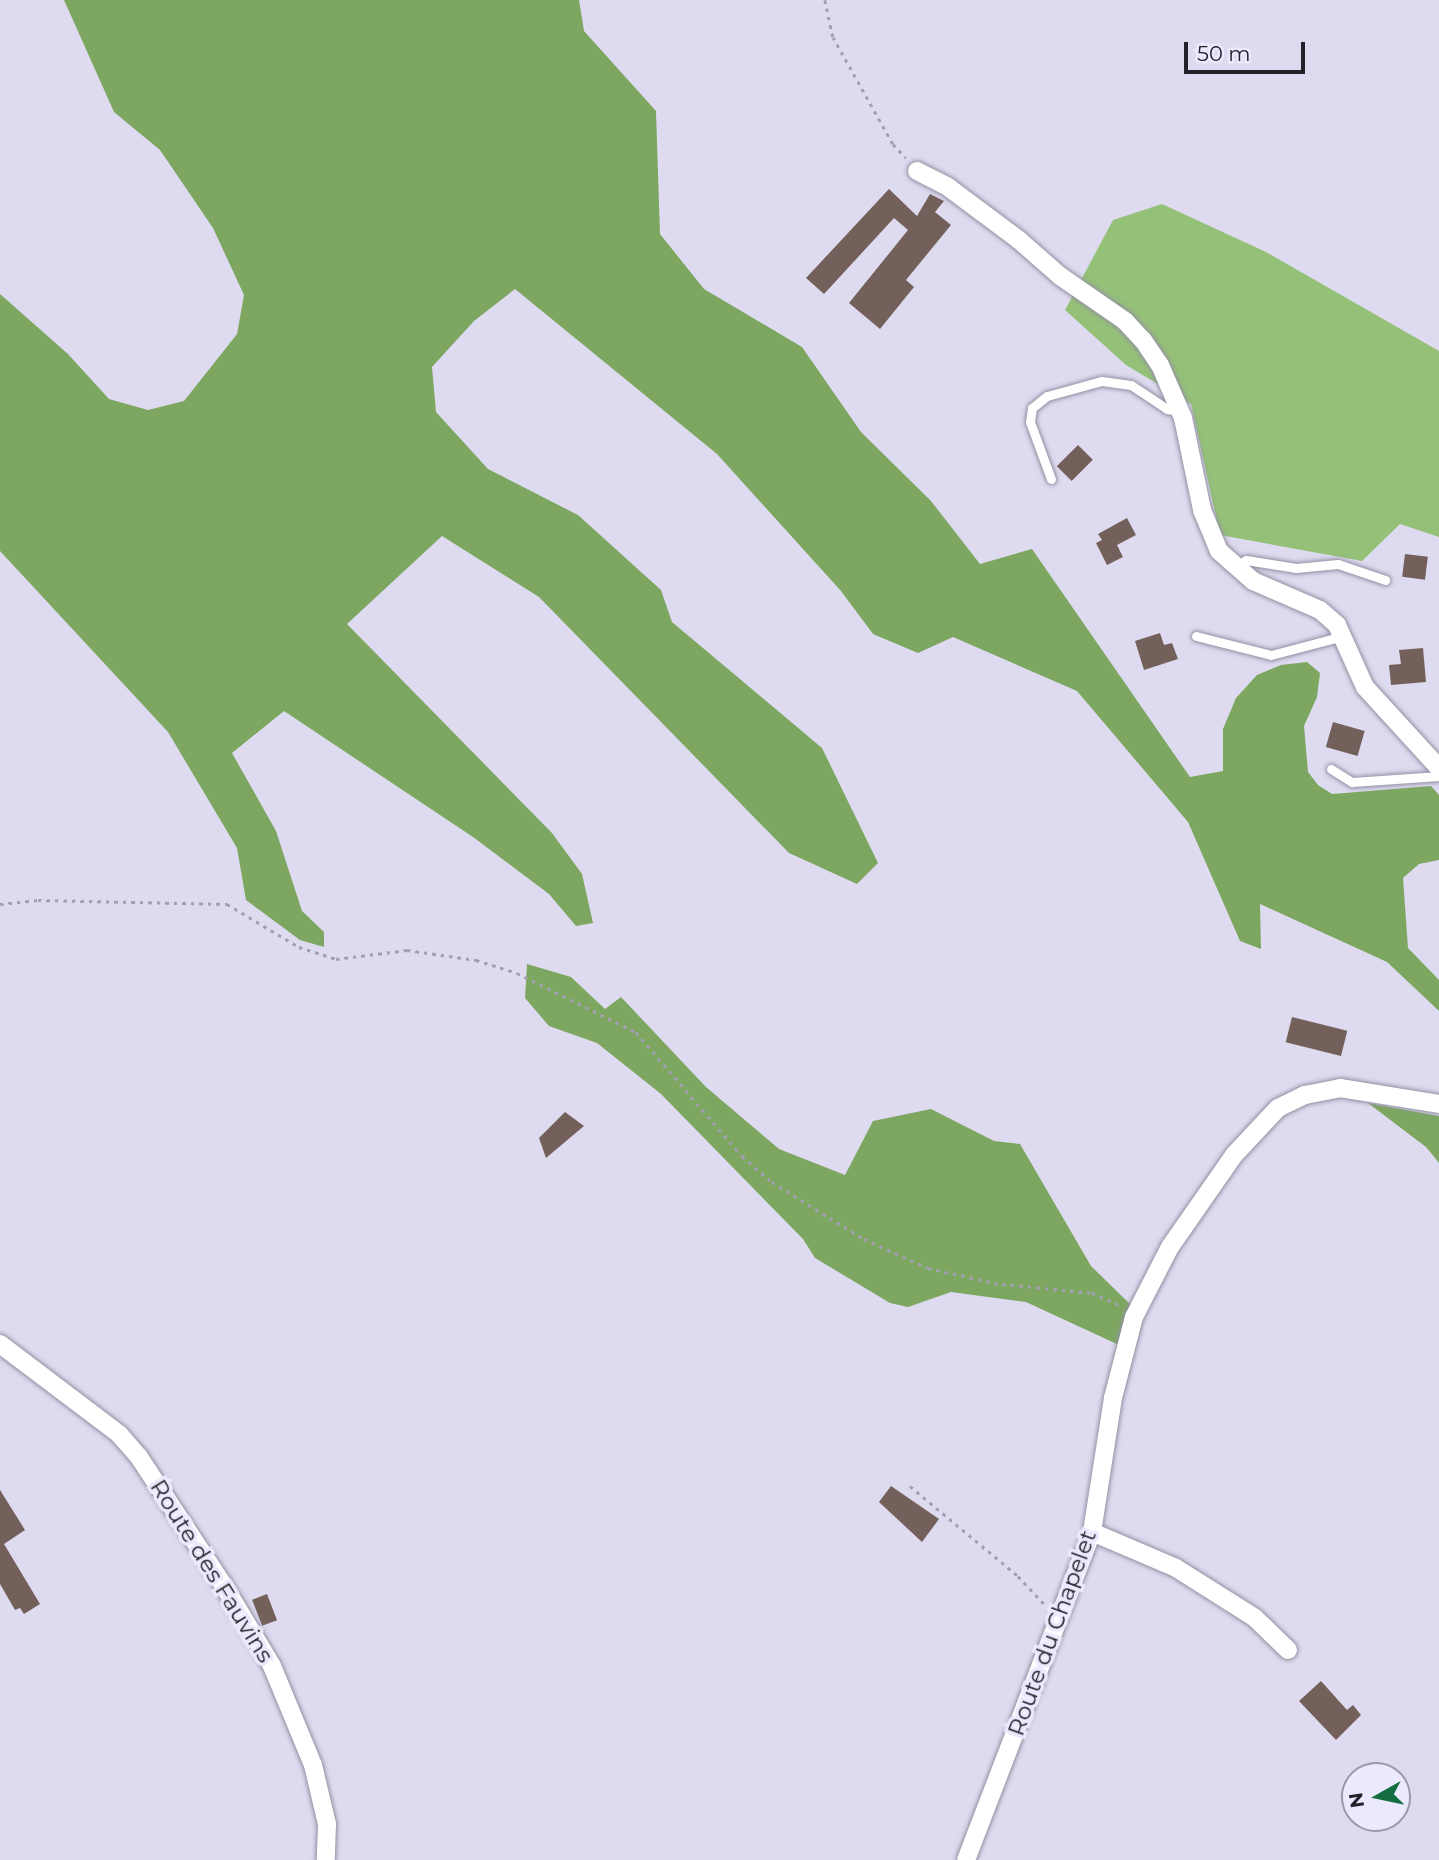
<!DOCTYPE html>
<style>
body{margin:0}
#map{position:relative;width:1439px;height:1860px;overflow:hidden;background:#dedbf0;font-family:Montserrat,sans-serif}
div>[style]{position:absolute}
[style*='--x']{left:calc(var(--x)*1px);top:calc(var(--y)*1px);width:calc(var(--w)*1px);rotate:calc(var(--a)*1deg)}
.green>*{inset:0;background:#95c078}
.forest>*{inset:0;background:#7da761}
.building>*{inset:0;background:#74605a;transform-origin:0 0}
.path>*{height:2.5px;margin-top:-1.25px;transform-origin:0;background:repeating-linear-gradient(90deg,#a19fb0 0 3.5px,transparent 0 8.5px)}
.roads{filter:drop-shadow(0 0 2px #9390a3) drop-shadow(0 0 2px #9390a3)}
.lane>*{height:9px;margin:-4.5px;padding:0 4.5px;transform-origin:4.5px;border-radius:4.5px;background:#fff}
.street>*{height:18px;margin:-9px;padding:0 9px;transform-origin:9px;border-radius:9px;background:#fff}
span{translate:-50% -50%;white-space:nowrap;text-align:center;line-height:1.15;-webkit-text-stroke:7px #ebe9fd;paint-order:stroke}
.street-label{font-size:23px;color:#232229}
.north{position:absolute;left:1341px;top:1762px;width:70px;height:70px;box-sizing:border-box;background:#ebe9fd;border:2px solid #9b99a8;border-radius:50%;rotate:261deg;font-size:19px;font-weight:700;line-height:28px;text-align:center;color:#232229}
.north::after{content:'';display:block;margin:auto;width:24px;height:32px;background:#146d41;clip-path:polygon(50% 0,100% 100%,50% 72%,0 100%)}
.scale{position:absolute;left:1184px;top:42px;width:121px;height:32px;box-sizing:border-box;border:4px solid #232229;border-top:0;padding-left:9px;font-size:21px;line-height:24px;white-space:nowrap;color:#232229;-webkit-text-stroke:5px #ebe9fd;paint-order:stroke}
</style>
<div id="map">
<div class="green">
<div style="clip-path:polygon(1162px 204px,1266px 252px,1439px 351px,1439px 537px,1400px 524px,1362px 561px,1220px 535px,1191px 404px,1126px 365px,1065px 310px,1113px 220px)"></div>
</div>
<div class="forest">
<div style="clip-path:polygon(64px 0,579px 0,584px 31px,656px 111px,660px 234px,704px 289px,802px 347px,861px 432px,931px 501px,980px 564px,1032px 549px,1190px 777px,1223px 771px,1223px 729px,1236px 698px,1257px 675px,1281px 665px,1307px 662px,1320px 673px,1317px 697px,1304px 726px,1308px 772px,1318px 785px,1332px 794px,1431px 786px,1439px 795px,1439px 860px,1419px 864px,1403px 878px,1408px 948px,1439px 980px,1439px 1011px,1387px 962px,1260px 904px,1261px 949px,1240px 941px,1188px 822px,1077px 691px,953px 637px,918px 653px,873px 634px,841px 591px,717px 454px,515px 289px,474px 321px,432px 367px,436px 412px,488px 469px,578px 515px,661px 590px,672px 622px,822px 748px,878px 863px,857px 884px,789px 853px,539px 597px,442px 536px,347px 624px,552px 833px,582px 874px,593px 923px,576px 926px,549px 894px,473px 837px,284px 711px,232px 753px,276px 831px,302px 911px,324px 932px,324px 947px,300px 940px,246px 900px,237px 848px,168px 732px,0 551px,0 294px,68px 354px,109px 399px,148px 410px,184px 401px,237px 334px,244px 295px,213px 228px,160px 150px,114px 112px)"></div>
<div style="clip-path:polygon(527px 964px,571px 977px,605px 1009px,621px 997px,706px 1087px,779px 1149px,845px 1175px,873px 1121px,931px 1109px,994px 1141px,1020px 1144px,1091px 1266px,1133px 1307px,1119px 1345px,1026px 1302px,951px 1292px,908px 1307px,890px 1303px,815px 1258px,803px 1239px,661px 1094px,597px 1043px,549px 1026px,525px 998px)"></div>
<div style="clip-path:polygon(1368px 1103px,1439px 1116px,1439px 1163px,1426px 1147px)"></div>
</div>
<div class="building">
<div style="clip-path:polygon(889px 189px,917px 216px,930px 194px,944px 201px,935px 212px,951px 225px,906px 280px,914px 287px,880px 329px,849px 303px,908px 230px,894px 218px,824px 294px,806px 278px)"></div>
<div style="left:1078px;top:445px;width:21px;height:30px;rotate:45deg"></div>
<div style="clip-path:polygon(1127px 518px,1136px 535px,1117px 545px,1123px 557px,1107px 565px,1096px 543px,1102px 540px,1098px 534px)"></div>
<div style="left:1405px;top:554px;width:23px;height:23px;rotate:7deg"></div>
<div style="clip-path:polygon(1160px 633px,1164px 645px,1172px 643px,1178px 659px,1144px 670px,1135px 641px)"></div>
<div style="clip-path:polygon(1423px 648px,1426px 682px,1391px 685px,1389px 665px,1401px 664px,1399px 650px)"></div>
<div style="left:1333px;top:722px;width:33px;height:26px;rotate:16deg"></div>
<div style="left:1292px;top:1017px;width:57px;height:26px;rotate:14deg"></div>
<div style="clip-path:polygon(565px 1112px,584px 1126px,546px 1158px,539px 1138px)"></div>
<div style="clip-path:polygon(891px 1486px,939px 1519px,922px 1542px,879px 1502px)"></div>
<div style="clip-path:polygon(0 1490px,25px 1530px,4px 1544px,40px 1604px,24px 1614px,20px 1608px,15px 1610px,0 1584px)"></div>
<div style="left:267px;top:1594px;width:28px;height:16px;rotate:69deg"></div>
<div style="clip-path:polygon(1321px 1681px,1347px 1710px,1353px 1705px,1361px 1715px,1336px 1740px,1299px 1701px)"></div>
</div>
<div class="path">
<div style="--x:825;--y:0;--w:38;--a:78"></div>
<div style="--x:833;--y:37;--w:123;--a:60.7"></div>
<div style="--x:893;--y:144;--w:19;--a:47"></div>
<div style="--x:0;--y:904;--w:38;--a:-6"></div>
<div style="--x:38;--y:900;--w:189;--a:1.2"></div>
<div style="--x:227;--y:904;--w:84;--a:30.8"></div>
<div style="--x:299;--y:947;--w:39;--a:18"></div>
<div style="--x:336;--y:959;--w:72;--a:-7.2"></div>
<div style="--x:407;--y:950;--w:70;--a:8.2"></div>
<div style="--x:476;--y:960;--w:43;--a:17.6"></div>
<div style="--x:517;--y:973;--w:133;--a:26.4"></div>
<div style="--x:636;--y:1032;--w:163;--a:49.5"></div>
<div style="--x:742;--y:1156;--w:40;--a:41"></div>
<div style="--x:772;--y:1182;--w:108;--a:31.8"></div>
<div style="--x:864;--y:1239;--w:70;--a:24.4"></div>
<div style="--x:928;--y:1268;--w:68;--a:12.8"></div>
<div style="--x:994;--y:1283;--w:99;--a:5.8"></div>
<div style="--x:1092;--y:1293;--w:32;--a:24"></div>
<div style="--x:910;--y:1486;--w:141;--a:39.8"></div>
<div style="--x:1018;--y:1576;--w:42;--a:46.9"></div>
</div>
<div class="roads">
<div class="lane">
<div style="--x:1051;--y:479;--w:61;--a:-110.2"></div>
<div style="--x:1030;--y:422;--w:14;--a:-82"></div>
<div style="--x:1032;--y:408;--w:19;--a:-39"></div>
<div style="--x:1047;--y:396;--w:57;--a:-15.3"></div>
<div style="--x:1102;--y:381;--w:29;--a:8"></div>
<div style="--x:1131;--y:385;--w:43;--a:33.7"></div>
<div style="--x:1167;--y:409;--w:12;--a:9"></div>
<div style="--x:1235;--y:567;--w:13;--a:-32"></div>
<div style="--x:1246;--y:560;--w:51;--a:9.1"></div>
<div style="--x:1296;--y:568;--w:42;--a:-5.4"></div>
<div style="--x:1338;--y:564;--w:50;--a:18.8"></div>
<div style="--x:1196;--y:636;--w:77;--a:14.2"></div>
<div style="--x:1271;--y:655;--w:74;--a:-14.8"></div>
<div style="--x:1331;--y:769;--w:25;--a:32"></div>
<div style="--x:1352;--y:782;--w:87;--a:-3.9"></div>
</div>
<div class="street">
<div style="--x:917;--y:171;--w:35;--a:27"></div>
<div style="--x:948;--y:187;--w:89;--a:36.7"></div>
<div style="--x:1019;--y:240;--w:55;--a:41.3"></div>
<div style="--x:1060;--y:276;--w:79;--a:34.7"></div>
<div style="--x:1125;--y:321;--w:26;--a:47"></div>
<div style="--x:1143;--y:340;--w:30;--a:56"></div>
<div style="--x:1160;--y:365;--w:58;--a:66.5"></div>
<div style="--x:1183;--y:418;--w:94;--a:78.3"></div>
<div style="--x:1202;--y:510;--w:44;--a:67.5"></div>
<div style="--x:1219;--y:551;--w:45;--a:41.4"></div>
<div style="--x:1253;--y:581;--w:73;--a:23.4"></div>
<div style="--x:1320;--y:610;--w:23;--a:41"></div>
<div style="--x:1337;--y:625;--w:68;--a:65.7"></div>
<div style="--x:1365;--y:687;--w:110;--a:47.6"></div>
<div style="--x:0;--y:1344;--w:149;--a:37.1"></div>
<div style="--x:119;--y:1434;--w:30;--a:49"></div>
<div style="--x:139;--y:1457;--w:154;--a:56.6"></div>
<div style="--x:224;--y:1586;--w:93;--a:59"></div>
<div style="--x:272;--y:1666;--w:107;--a:67.5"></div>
<div style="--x:313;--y:1765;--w:61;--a:76.7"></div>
<div style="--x:327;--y:1824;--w:36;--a:92"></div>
<div style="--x:1092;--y:1532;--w:91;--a:23.2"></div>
<div style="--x:1176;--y:1568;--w:93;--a:32.3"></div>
<div style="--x:1255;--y:1618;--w:46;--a:44.1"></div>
<div style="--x:966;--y:1860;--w:351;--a:-69"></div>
<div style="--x:1092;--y:1532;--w:136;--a:-81.1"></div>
<div style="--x:1113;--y:1398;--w:84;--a:-75.5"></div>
<div style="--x:1134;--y:1317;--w:79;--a:-62.8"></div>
<div style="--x:1170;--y:1247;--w:112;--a:-55.2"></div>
<div style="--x:1234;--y:1155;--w:64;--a:-46.9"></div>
<div style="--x:1278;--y:1108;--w:30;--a:-26"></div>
<div style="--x:1305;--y:1095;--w:36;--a:-11"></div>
<div style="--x:1340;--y:1088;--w:100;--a:9.2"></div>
</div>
</div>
<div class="street-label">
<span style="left:212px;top:1571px;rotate:58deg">Route des Fauvins</span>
<span style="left:1052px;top:1633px;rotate:-70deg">Route du Chapelet</span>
</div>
<div class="north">N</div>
<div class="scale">50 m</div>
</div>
